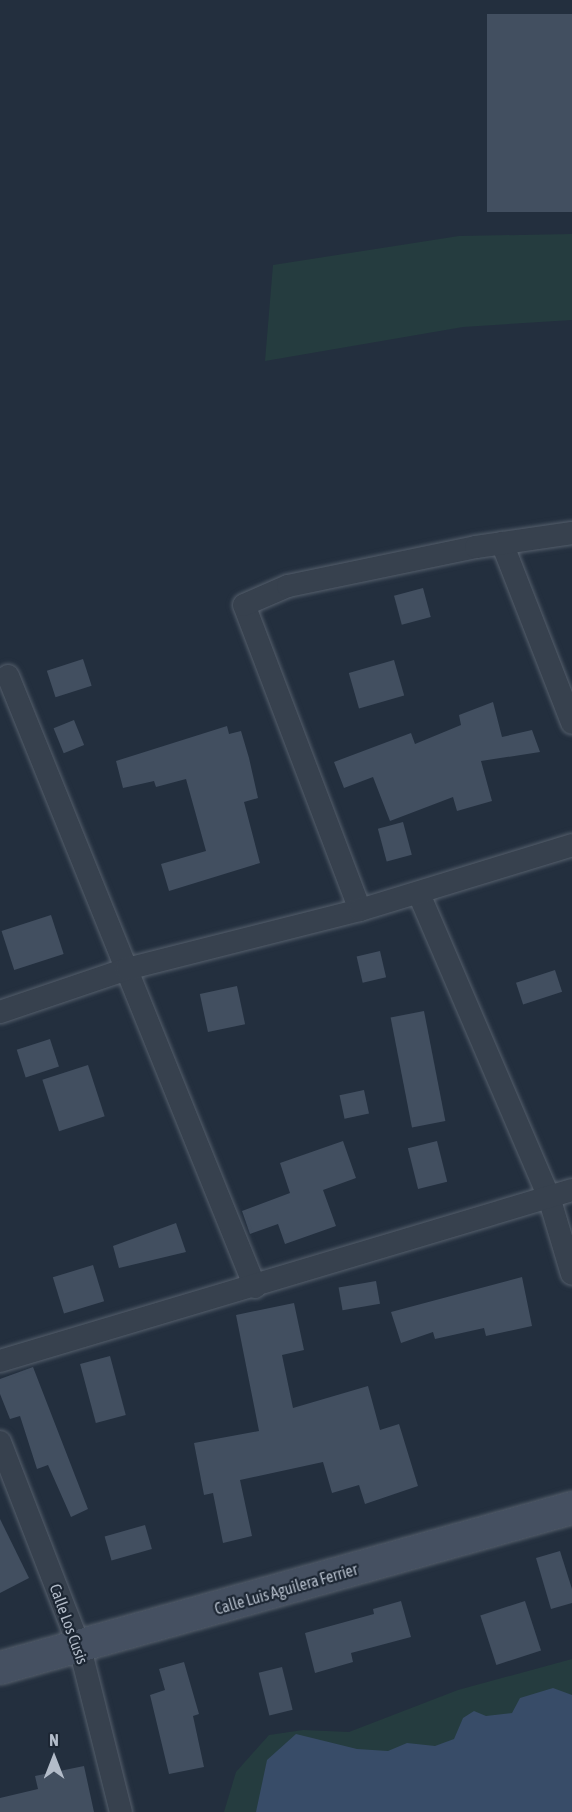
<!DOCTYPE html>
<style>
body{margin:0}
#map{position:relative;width:572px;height:1812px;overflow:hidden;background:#232f3e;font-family:"Asap Condensed",sans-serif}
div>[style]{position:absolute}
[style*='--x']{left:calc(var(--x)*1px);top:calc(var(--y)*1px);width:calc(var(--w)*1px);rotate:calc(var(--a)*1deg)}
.green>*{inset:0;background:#253c3f}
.water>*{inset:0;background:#384c68}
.building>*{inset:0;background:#424f60;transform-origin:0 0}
.roads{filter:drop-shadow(0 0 2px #555f6c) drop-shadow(0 0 2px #555f6c)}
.street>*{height:22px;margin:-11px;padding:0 11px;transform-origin:11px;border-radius:11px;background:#37414e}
.secondary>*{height:32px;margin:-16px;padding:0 16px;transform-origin:16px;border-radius:16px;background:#455061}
span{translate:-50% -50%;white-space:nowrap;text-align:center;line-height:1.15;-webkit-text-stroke:4.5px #1c2633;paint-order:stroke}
.street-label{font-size:16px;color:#b3bcc9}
.north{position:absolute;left:24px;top:1728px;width:60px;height:60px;-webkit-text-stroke:4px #1c2633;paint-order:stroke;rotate:0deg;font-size:16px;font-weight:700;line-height:24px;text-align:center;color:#b3bcc9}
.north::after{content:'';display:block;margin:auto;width:21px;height:27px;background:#b3bcc9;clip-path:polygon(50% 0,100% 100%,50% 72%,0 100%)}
</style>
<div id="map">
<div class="green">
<div style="clip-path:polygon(572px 234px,572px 320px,463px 327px,265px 361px,273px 265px,459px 236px)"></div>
<div style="clip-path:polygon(572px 1659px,572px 1812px,224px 1812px,236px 1772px,269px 1735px,303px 1730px,349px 1732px,458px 1690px)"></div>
</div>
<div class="water">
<div style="clip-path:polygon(553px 1688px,572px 1695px,572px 1812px,256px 1812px,267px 1760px,296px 1734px,357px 1749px,388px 1751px,407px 1743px,435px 1746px,454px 1739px,463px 1718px,474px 1711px,486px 1716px,512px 1713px,520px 1698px)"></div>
</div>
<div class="building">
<div style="left:572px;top:14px;width:198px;height:85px;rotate:90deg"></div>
<div style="left:423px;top:588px;width:30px;height:30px;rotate:75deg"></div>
<div style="left:83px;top:659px;width:28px;height:38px;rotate:72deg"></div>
<div style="left:394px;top:660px;width:37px;height:47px;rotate:74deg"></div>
<div style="clip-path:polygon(493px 702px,502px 737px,532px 730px,540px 752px,481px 761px,492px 801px,457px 811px,453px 797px,390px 821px,373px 777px,344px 788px,334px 762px,411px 733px,415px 744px,461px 725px,459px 715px)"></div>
<div style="left:74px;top:720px;width:27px;height:22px;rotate:68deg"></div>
<div style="clip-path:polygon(227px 726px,229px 734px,241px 731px,249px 758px,258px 798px,244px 802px,260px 863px,169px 891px,161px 864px,206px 851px,186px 779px,156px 787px,154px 781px,123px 788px,116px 761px)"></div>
<div style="left:403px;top:822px;width:34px;height:26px;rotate:75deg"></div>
<div style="left:51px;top:915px;width:41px;height:52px;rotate:72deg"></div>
<div style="left:380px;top:951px;width:27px;height:24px;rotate:77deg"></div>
<div style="left:555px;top:970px;width:23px;height:41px;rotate:72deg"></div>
<div style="left:237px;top:986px;width:39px;height:38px;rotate:78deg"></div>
<div style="left:424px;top:1011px;width:112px;height:34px;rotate:79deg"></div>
<div style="left:50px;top:1039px;width:29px;height:35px;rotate:72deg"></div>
<div style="left:88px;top:1065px;width:54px;height:48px;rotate:72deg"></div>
<div style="left:364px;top:1090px;width:24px;height:25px;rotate:78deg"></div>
<div style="clip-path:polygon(343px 1141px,356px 1178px,323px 1190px,336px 1226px,285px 1244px,278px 1224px,250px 1234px,242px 1211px,290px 1193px,280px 1163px)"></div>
<div style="left:437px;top:1141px;width:42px;height:30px;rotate:76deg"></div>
<div style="clip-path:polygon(176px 1223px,186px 1252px,119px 1268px,113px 1246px)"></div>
<div style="left:93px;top:1265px;width:38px;height:42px;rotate:73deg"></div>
<div style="clip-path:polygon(522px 1277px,532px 1326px,486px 1336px,484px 1328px,435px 1339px,433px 1332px,401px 1343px,391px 1312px)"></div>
<div style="left:376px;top:1281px;width:23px;height:38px;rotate:80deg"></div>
<div style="clip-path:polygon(294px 1303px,304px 1350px,282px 1355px,293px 1408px,368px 1386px,380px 1430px,399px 1424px,418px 1486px,365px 1504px,359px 1485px,332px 1493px,323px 1462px,240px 1480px,252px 1536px,223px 1543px,213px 1493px,204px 1495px,194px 1443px,259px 1431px,236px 1315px)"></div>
<div style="left:110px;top:1356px;width:61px;height:31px;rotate:75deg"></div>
<div style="clip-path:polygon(33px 1367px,88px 1509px,71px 1517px,48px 1465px,37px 1469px,20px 1416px,10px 1419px,0 1394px,0 1379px)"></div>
<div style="clip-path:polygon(0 1519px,29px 1578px,0 1593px)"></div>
<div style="left:145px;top:1525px;width:25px;height:42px;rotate:74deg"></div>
<div style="clip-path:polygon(560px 1551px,572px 1589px,572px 1603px,551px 1609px,536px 1558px)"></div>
<div style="clip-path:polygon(401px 1601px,411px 1637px,351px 1653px,353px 1662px,315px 1673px,305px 1633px,374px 1614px,373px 1609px)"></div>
<div style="left:525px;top:1601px;width:52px;height:47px;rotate:72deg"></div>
<div style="clip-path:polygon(184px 1662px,199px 1714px,193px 1716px,204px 1767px,169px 1774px,150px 1695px,165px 1690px,159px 1669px)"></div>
<div style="left:282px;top:1667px;width:44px;height:24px;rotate:76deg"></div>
<div style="clip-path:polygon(84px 1766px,94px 1812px,0 1812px,0 1798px,38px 1789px,35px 1776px)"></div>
</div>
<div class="roads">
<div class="street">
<div style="--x:502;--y:543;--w:193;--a:68.7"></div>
<div style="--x:8;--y:676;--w:659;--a:67.99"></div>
<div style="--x:419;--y:894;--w:330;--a:66.8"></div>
<div style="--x:549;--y:1197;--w:80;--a:73.4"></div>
<div style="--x:360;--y:910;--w:326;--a:-110.8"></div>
<div style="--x:244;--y:605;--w:48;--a:-23.4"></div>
<div style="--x:288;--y:586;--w:192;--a:-11.7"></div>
<div style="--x:476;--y:547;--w:97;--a:-8.3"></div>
<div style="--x:0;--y:1012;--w:134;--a:-18.7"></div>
<div style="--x:127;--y:969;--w:240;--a:-14.2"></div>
<div style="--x:360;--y:910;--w:222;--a:-17"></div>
<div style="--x:0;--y:1361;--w:597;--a:-16.64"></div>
<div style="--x:0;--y:1442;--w:221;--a:68.8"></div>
<div style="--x:80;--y:1648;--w:169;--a:76"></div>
</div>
<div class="secondary">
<div style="--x:0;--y:1668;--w:594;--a:-15.63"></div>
</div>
</div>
<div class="street-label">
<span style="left:286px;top:1589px;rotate:-16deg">Calle Luis Aguilera Ferrier</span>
<span style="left:69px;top:1624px;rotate:70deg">Calle Los Cusis</span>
</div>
<div class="north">N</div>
</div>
